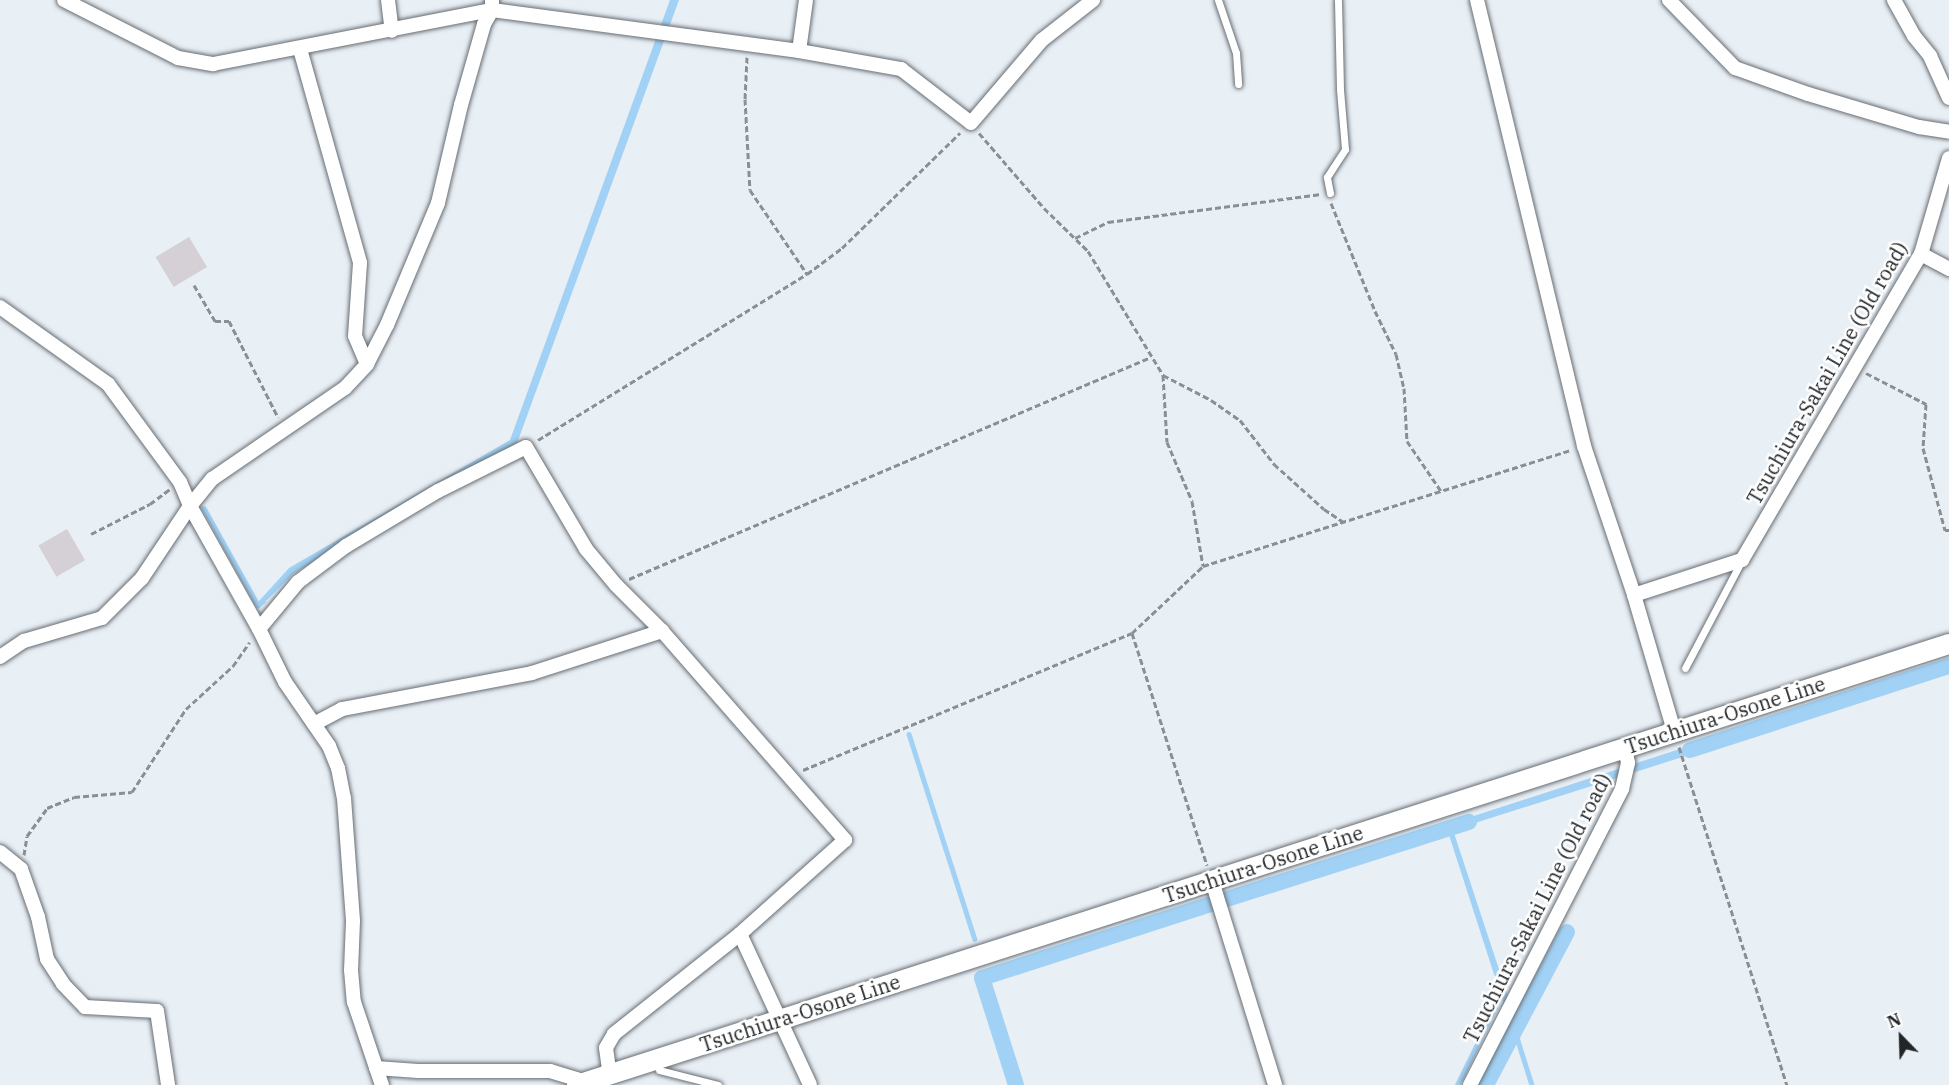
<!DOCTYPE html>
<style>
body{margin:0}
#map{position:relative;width:1949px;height:1085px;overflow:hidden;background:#e8eff5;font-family:"IBM Plex Serif",serif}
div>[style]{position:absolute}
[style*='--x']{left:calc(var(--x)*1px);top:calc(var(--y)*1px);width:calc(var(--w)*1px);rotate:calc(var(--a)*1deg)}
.water>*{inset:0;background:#a1d1f4}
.stream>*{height:4.5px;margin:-2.25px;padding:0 2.25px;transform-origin:2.25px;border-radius:2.25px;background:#a1d1f4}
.canal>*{height:16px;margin:-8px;padding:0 8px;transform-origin:8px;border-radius:8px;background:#a1d1f4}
.building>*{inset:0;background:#d5d0d6;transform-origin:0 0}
.path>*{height:3px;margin-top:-1.5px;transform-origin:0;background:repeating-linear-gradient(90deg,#8a8f93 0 6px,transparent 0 9px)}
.roads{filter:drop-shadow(0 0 2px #676d72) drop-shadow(0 0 2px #676d72)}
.lane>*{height:7px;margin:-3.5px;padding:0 3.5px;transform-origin:3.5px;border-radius:3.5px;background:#fff}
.street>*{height:14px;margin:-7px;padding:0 7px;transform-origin:7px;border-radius:7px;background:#fff}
.secondary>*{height:20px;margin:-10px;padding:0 10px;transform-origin:10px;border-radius:10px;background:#fff}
span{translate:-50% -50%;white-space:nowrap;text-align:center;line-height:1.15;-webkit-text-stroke:5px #fff;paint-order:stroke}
.street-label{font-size:20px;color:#222527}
.north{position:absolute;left:1871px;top:1007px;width:60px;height:60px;-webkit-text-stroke:4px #fff;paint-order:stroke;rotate:337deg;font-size:16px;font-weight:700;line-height:24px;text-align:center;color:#222527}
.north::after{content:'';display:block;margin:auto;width:21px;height:27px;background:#222527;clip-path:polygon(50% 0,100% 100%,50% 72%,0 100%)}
</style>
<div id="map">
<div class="water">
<div style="clip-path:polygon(670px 0,679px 0,516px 446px,374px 525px,293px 574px,258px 609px,259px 601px,289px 568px,510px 440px)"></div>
<div style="clip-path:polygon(1689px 746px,1692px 754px,1453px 830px,1519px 1030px,1514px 1036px,1448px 832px,1449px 824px)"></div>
</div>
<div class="stream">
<div style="--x:204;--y:508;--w:111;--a:60.9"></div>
<div style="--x:258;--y:605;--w:6;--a:-39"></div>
<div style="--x:909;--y:734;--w:215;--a:72.2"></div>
<div style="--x:1514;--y:1028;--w:60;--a:72.5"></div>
<div style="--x:1457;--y:1085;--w:102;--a:-63.9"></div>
</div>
<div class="canal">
<div style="--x:1690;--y:750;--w:272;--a:-18"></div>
<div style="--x:1227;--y:899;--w:254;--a:-17.7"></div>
<div style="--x:1016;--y:1085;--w:112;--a:-107.6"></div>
<div style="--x:982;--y:978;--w:244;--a:-17.9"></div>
<div style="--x:1486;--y:1085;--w:173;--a:-62.1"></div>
</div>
<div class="building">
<div style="left:189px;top:237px;width:35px;height:39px;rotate:59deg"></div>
<div style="left:67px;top:529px;width:36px;height:33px;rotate:60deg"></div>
</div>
<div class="path">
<div style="--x:747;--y:57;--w:42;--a:92.7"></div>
<div style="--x:745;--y:99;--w:91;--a:86.9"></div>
<div style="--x:750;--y:190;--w:102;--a:55.8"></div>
<div style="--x:979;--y:133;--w:99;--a:49.1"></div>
<div style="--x:1044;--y:208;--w:62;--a:44.3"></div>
<div style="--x:1088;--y:251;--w:145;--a:58.8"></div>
<div style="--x:1163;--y:375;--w:67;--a:86.6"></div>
<div style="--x:1167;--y:442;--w:64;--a:67"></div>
<div style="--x:1192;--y:501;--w:66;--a:80.4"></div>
<div style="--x:1331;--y:203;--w:117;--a:67.8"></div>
<div style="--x:1375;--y:311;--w:48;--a:64"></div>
<div style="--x:1396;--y:354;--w:35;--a:77"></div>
<div style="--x:1404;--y:388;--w:53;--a:86.8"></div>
<div style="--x:1407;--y:441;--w:60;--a:55.8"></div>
<div style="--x:1075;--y:238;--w:37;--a:-26"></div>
<div style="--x:1108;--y:222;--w:215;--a:-7.5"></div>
<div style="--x:194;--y:285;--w:42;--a:59.7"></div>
<div style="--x:215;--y:321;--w:14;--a:0"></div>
<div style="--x:229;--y:321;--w:108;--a:63"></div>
<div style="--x:1866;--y:373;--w:68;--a:27.3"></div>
<div style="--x:1926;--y:404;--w:44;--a:93.9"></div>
<div style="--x:1923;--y:448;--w:85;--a:75"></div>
<div style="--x:1945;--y:530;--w:4;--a:0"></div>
<div style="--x:1163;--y:375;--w:54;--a:27.5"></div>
<div style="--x:1211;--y:400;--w:35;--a:35"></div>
<div style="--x:1240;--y:420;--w:56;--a:52.3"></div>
<div style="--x:1274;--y:464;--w:67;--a:42"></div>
<div style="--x:1324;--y:509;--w:23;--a:34"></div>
<div style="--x:538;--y:440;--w:316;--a:-31.7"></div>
<div style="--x:807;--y:274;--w:44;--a:-36.6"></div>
<div style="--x:842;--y:248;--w:165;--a:-44.3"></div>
<div style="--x:91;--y:534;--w:66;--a:-27"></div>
<div style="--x:150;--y:504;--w:25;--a:-37"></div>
<div style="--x:629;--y:579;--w:567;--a:-23.04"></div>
<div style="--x:1132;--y:633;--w:244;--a:72.1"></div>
<div style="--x:1679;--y:747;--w:355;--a:72.3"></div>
<div style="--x:803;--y:770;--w:356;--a:-22.6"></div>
<div style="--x:1132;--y:633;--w:98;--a:-43.3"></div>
<div style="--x:1203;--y:566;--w:386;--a:-17.5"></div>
<div style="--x:24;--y:855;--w:19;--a:-81"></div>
<div style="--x:27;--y:836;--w:34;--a:-54"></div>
<div style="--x:47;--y:808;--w:29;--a:-22"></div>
<div style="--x:74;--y:797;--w:58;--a:-4.9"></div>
<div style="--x:132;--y:792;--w:99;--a:-57"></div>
<div style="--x:186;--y:709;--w:64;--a:-42.5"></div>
<div style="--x:233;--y:666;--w:29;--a:-55"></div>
</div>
<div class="roads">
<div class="lane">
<div style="--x:1218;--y:0;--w:56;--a:71.2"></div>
<div style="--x:1236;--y:53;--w:31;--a:86"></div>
<div style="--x:1330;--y:193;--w:16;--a:-101"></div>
<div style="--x:1327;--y:177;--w:33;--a:-57"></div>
<div style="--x:1345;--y:149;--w:60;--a:-94.8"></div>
<div style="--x:1340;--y:89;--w:89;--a:-91.3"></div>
<div style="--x:1685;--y:668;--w:120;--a:-62.2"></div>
<div style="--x:659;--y:1070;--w:61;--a:14.3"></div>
</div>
<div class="street">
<div style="--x:64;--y:0;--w:128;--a:27"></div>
<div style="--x:178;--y:58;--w:36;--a:10"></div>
<div style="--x:213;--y:64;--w:284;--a:-11"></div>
<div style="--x:492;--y:10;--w:310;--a:7.6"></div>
<div style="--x:799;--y:51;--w:104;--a:10"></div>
<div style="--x:901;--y:69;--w:88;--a:37.6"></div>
<div style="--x:971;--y:123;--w:109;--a:-49.5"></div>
<div style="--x:1042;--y:40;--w:65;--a:-38.1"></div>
<div style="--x:388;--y:0;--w:31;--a:83"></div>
<div style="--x:1477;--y:0;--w:459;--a:76.5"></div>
<div style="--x:1584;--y:446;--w:157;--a:71.4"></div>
<div style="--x:1634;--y:595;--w:142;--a:73.6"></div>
<div style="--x:1669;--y:0;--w:95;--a:45.9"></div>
<div style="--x:1735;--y:68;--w:77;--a:19.6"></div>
<div style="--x:1808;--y:94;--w:116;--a:16.6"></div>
<div style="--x:1919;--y:127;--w:30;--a:9"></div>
<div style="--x:1894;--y:0;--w:41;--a:60.9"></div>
<div style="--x:1914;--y:36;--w:26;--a:51"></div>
<div style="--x:1930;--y:56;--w:46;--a:65.7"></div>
<div style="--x:300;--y:49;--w:222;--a:74.3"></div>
<div style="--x:360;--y:263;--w:73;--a:93.9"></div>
<div style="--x:355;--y:336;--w:30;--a:67"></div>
<div style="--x:799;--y:51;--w:51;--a:-82.2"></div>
<div style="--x:1921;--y:254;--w:32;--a:28"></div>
<div style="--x:0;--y:307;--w:133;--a:35.5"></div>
<div style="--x:108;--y:384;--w:122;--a:53.7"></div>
<div style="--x:180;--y:482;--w:26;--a:67"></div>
<div style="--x:190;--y:506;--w:141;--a:60.7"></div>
<div style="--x:259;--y:629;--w:59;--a:63.9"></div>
<div style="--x:285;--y:682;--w:78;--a:55.5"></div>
<div style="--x:329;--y:746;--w:24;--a:68"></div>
<div style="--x:338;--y:768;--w:31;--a:79"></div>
<div style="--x:344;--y:798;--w:123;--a:85.8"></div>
<div style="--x:353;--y:921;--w:49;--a:92.3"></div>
<div style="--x:351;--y:970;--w:32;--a:85"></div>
<div style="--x:354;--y:1002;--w:88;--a:71.4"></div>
<div style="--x:1634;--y:595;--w:114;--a:-18"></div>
<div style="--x:1742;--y:560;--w:355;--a:-59.7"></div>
<div style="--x:1921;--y:254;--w:100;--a:-73.7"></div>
<div style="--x:259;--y:629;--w:61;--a:-50.3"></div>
<div style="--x:298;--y:582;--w:60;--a:-36.9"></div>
<div style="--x:346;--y:546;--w:107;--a:-30.9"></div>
<div style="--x:438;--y:491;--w:98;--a:-26.6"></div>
<div style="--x:526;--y:447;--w:118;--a:59.5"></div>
<div style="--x:586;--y:549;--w:47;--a:50.2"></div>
<div style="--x:616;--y:585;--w:65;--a:45"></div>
<div style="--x:662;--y:631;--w:278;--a:48.8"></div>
<div style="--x:845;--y:840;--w:141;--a:138.2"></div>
<div style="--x:740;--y:934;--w:161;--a:141.6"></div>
<div style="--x:614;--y:1034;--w:16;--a:120"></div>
<div style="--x:606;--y:1048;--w:27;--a:82"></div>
<div style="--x:0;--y:657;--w:29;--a:-34"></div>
<div style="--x:24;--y:641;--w:81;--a:-16.4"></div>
<div style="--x:102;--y:618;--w:57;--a:-45"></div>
<div style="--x:142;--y:578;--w:87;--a:-56.3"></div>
<div style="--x:190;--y:506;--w:35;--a:-51"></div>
<div style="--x:212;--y:479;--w:161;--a:-34.4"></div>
<div style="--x:345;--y:388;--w:33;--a:-47"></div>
<div style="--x:367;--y:364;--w:44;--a:-62.9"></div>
<div style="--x:387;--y:325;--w:132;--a:-67.3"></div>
<div style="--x:438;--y:203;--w:101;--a:-76.8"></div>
<div style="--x:461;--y:105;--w:84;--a:-74.1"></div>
<div style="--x:484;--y:24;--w:16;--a:-60"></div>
<div style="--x:492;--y:10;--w:10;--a:-90"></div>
<div style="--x:314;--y:724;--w:32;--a:-28"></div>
<div style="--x:342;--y:709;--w:193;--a:-10.7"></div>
<div style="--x:532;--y:673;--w:137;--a:-17.9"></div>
<div style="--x:0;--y:852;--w:27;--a:39"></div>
<div style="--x:21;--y:869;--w:51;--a:70.5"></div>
<div style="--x:38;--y:917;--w:43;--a:77.9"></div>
<div style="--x:47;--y:959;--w:30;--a:57"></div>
<div style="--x:63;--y:984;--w:32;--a:46"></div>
<div style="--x:85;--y:1007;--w:72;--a:3.2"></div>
<div style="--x:157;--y:1011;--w:75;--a:81.5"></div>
<div style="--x:1212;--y:881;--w:214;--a:72.8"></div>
<div style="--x:740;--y:934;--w:166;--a:65.1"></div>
<div style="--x:376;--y:1068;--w:42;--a:4.1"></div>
<div style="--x:418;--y:1071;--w:132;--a:0"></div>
<div style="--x:550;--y:1071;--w:37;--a:17"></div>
<div style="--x:1470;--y:1085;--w:333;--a:-62.8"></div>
<div style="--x:1622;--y:789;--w:27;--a:-77"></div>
<div style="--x:1628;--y:763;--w:16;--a:-101"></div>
</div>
<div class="secondary">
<div style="--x:577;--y:1085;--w:1441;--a:-17.82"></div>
</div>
</div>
<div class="street-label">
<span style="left:1827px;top:373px;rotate:-60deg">Tsuchiura-Sakai Line (Old road)</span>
<span style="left:1725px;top:715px;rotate:-18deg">Tsuchiura-Osone Line</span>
<span style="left:1263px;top:864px;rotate:-18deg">Tsuchiura-Osone Line</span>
<span style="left:1537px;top:908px;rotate:-63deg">Tsuchiura-Sakai Line (Old road)</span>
<span style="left:800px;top:1013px;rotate:-18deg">Tsuchiura-Osone Line</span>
</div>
<div class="north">N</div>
</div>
